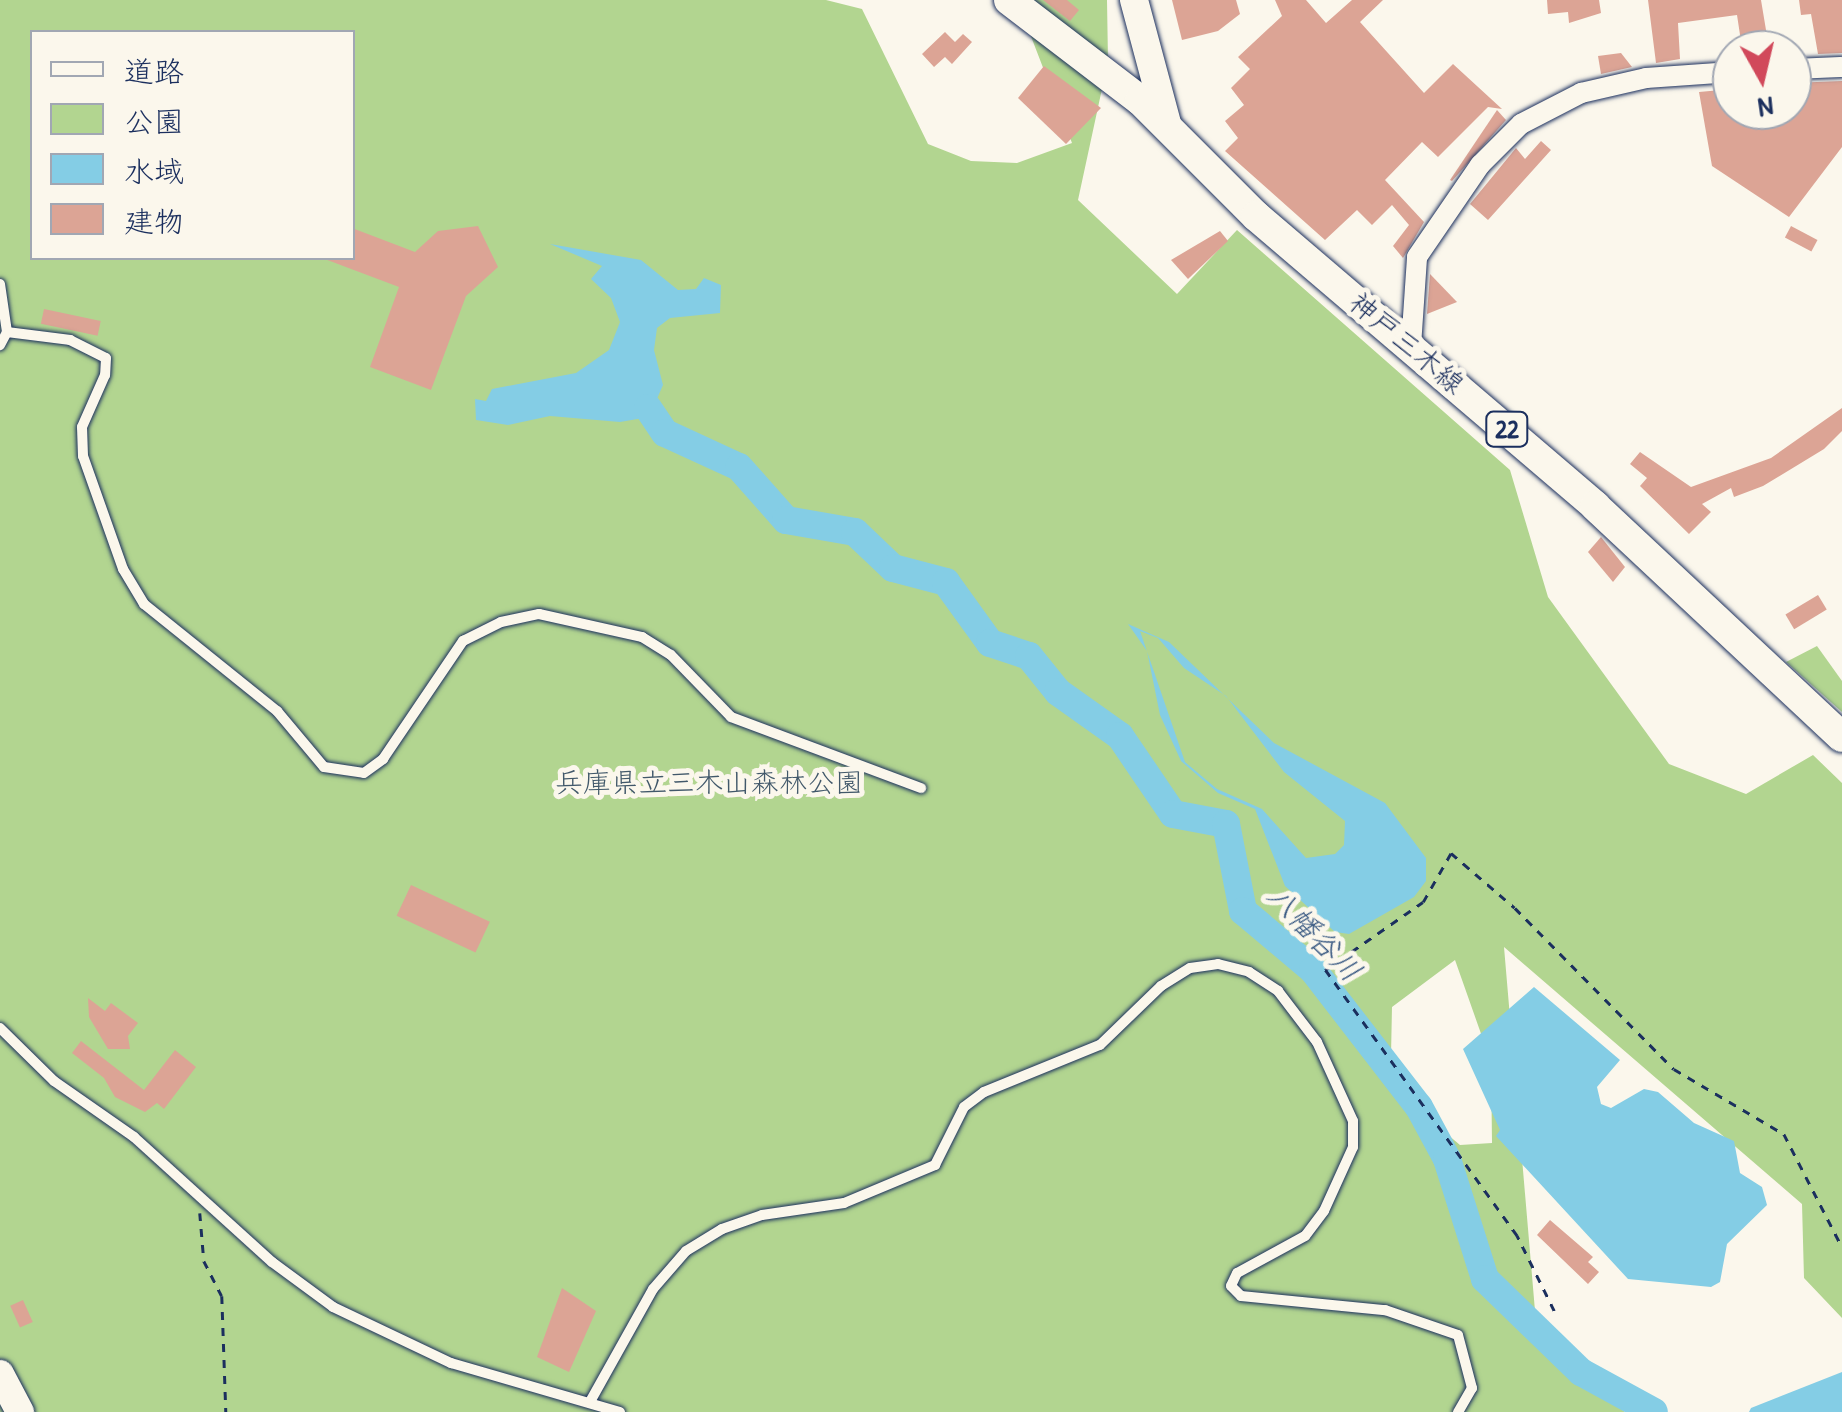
<!DOCTYPE html>
<meta charset="utf-8">
<style>
body{margin:0}
#map{position:relative;width:1842px;height:1412px;overflow:hidden;background:#fbf7ec;font-family:"Patrick Hand","Klee One",sans-serif}
div>[style]{position:absolute}
[style*='--x']{left:calc(var(--x)*1px);top:calc(var(--y)*1px);width:calc(var(--w)*1px);rotate:calc(var(--a)*1deg)}
.green>*{inset:0;background:#b2d590}
.water>*{inset:0;background:#84cde5}
.river>*{height:28px;margin:-14px;padding:0 14px;transform-origin:14px;border-radius:14px;background:#84cde5}
.building>*{inset:0;background:#dca495;transform-origin:0 0}
.path>*{height:2.5px;margin-top:-1.25px;transform-origin:0;background:repeating-linear-gradient(90deg,#1b2f5e 0 8px,transparent 0 16px)}
.roads{filter:drop-shadow(0 0 2px #1b2f5e) drop-shadow(0 0 2px #1b2f5e)}
.lane>*{height:10px;margin:-5px;padding:0 5px;transform-origin:5px;border-radius:5px;background:#fbf7ec}
.street>*{height:20px;margin:-10px;padding:0 10px;transform-origin:10px;border-radius:10px;background:#fbf7ec}
.secondary>*{height:28px;margin:-14px;padding:0 14px;transform-origin:14px;border-radius:14px;background:#fbf7ec}
.primary>*{height:30px;margin:-15px;padding:0 15px;transform-origin:15px;border-radius:15px;background:#fbf7ec}
span{translate:-50% -50%;white-space:nowrap;text-align:center;line-height:1.15;-webkit-text-stroke:10px #fbf7ec;paint-order:stroke}
.shield-label span{padding:2px 8px;background:#fbf7ec;border:2px solid;border-radius:8px;-webkit-text-stroke-width:0}
.shield-label{font-size:25px;color:#1b2f5e;font-weight:700}
.street-label{font-size:28px;color:#1b2f5e}
.park-label{font-size:28px;color:#41586a}
.water-label{font-size:30px;color:#355680;font-style:italic}
.legend{position:absolute;left:30px;top:30px;width:325px;height:230px;box-sizing:border-box;background:#fbf7ec;border:2px solid #a1a7b3;margin:0;padding:12px 18px;list-style:none;font-size:30px;color:#1b2f5e}
.legend li{display:flex;align-items:center;gap:20px;height:50px}
.legend b{width:50px;border:2px solid #a1a7b3}
.north{position:absolute;left:1712px;top:30px;width:100px;height:100px;box-sizing:border-box;background:#fbf7ec;border:2px solid #a1a7b3;border-radius:50%;rotate:172deg;font-size:28px;font-weight:700;line-height:40px;text-align:center;color:#1b2f5e}
.north::after{content:'';display:block;margin:auto;width:35px;height:45px;background:#d1495b;clip-path:polygon(50% 0,100% 100%,50% 72%,0 100%)}
</style>
<div id="map">
<div class="green">
<div style="clip-path:polygon(evenodd,0 0,826px 0,862px 9px,928px 144px,971px 161px,1017px 163px,1072px 143px,1017px 0,1107px 0,1108px 61px,1078px 200px,1177px 294px,1237px 230px,1510px 470px,1548px 597px,1669px 764px,1746px 794px,1813px 755px,1842px 783px,1842px 1318px,1804px 1278px,1802px 1204px,1504px 947px,1538px 1346px,1625px 1412px,0 1412px,0 0,32px 32px,352px 32px,352px 258px,32px 258px,32px 32px,0 0,1455px 960px,1491px 1062px,1492px 1143px,1460px 1145px,1429px 1119px,1391px 1056px,1392px 1007px,1455px 960px)"></div>
<div style="clip-path:polygon(1817px 646px,1842px 681px,1842px 712px,1786px 662px)"></div>
</div>
<div class="water">
<div style="clip-path:polygon(550px 244px,641px 260px,678px 290px,696px 289px,704px 278px,721px 285px,720px 313px,670px 318px,657px 328px,654px 350px,663px 385px,649px 417px,620px 422px,550px 416px,508px 425px,476px 420px,475px 399px,486px 401px,492px 389px,576px 373px,609px 350px,620px 322px,611px 298px,591px 279px,602px 266px)"></div>
<div style="clip-path:polygon(evenodd,1128px 624px,1169px 642px,1274px 743px,1385px 803px,1426px 858px,1426px 881px,1414px 897px,1349px 934px,1335px 932px,1285px 886px,1255px 809px,1218px 793px,1181px 761px,1160px 715px,1147px 651px,1128px 624px,1140px 631px,1158px 638px,1184px 668px,1226px 696px,1284px 772px,1345px 821px,1344px 845px,1335px 854px,1306px 858px,1262px 809px,1217px 789px,1185px 762px,1140px 631px)"></div>
<div style="clip-path:polygon(1534px 987px,1620px 1060px,1597px 1087px,1601px 1104px,1611px 1108px,1644px 1089px,1658px 1092px,1694px 1123px,1734px 1141px,1740px 1173px,1762px 1187px,1767px 1205px,1727px 1244px,1720px 1282px,1711px 1287px,1628px 1279px,1496px 1136px,1500px 1130px,1463px 1049px)"></div>
<div style="clip-path:polygon(1842px 1372px,1842px 1412px,1749px 1412px,1751px 1408px)"></div>
</div>
<div class="river">
<div style="--x:648;--y:408;--w:30;--a:56"></div>
<div style="--x:665;--y:433;--w:81;--a:24.7"></div>
<div style="--x:739;--y:467;--w:71;--a:48.4"></div>
<div style="--x:786;--y:520;--w:70;--a:9.9"></div>
<div style="--x:855;--y:532;--w:52;--a:43.5"></div>
<div style="--x:893;--y:568;--w:55;--a:14.8"></div>
<div style="--x:946;--y:582;--w:75;--a:54.2"></div>
<div style="--x:990;--y:643;--w:41;--a:18.4"></div>
<div style="--x:1029;--y:656;--w:46;--a:51.1"></div>
<div style="--x:1058;--y:692;--w:76;--a:35.4"></div>
<div style="--x:1120;--y:736;--w:94;--a:55.8"></div>
<div style="--x:1173;--y:814;--w:54;--a:10.7"></div>
<div style="--x:1226;--y:824;--w:89;--a:78.9"></div>
<div style="--x:1243;--y:911;--w:92;--a:40.1"></div>
<div style="--x:1313;--y:970;--w:173;--a:52.3"></div>
<div style="--x:1419;--y:1107;--w:59;--a:61.7"></div>
<div style="--x:1447;--y:1159;--w:126;--a:72.4"></div>
<div style="--x:1485;--y:1279;--w:134;--a:44.1"></div>
<div style="--x:1581;--y:1372;--w:83;--a:28.7"></div>
</div>
<div class="building">
<div style="clip-path:polygon(1043px 0,1067px 0,1079px 10px,1070px 21px)"></div>
<div style="clip-path:polygon(1172px 0,1236px 0,1240px 14px,1218px 31px,1182px 40px)"></div>
<div style="clip-path:polygon(1275px 0,1306px 0,1326px 23px,1352px 0,1383px 0,1360px 22px,1424px 93px,1453px 64px,1502px 109px,1488px 107px,1438px 157px,1422px 142px,1385px 180px,1424px 222px,1403px 258px,1393px 246px,1409px 225px,1392px 205px,1372px 225px,1357px 210px,1325px 240px,1225px 151px,1238px 138px,1225px 121px,1244px 105px,1231px 88px,1250px 69px,1238px 57px,1282px 16px)"></div>
<div style="clip-path:polygon(1547px 0,1599px 0,1601px 13px,1569px 23px,1568px 12px,1548px 14px)"></div>
<div style="clip-path:polygon(1648px 0,1761px 0,1768px 42px,1742px 48px,1737px 15px,1678px 23px,1680px 59px,1656px 63px)"></div>
<div style="clip-path:polygon(1799px 0,1842px 0,1842px 53px,1818px 54px,1811px 14px,1801px 15px)"></div>
<div style="clip-path:polygon(945px 32px,955px 42px,963px 34px,972px 42px,952px 64px,945px 57px,934px 67px,922px 54px)"></div>
<div style="clip-path:polygon(1621px 53px,1632px 67px,1601px 74px,1598px 56px)"></div>
<div style="clip-path:polygon(1044px 66px,1101px 108px,1066px 144px,1018px 98px)"></div>
<div style="clip-path:polygon(1842px 81px,1842px 147px,1789px 217px,1712px 166px,1699px 92px,1732px 89px,1732px 110px,1792px 110px,1792px 83px)"></div>
<div style="clip-path:polygon(1497px 110px,1506px 120px,1452px 181px,1450px 180px)"></div>
<div style="clip-path:polygon(1541px 141px,1551px 150px,1488px 220px,1470px 204px,1516px 148px,1525px 159px)"></div>
<div style="clip-path:polygon(478px 226px,498px 267px,466px 296px,431px 390px,370px 367px,399px 287px,322px 258px,352px 258px,352px 228px,415px 252px,438px 231px)"></div>
<div style="left:1791px;top:226px;width:30px;height:13px;rotate:28deg"></div>
<div style="clip-path:polygon(1220px 231px,1228px 241px,1188px 279px,1171px 260px)"></div>
<div style="clip-path:polygon(1430px 274px,1457px 302px,1427px 314px)"></div>
<div style="left:44px;top:309px;width:58px;height:15px;rotate:12deg"></div>
<div style="clip-path:polygon(1842px 408px,1842px 431px,1824px 449px,1763px 486px,1734px 497px,1731px 488px,1702px 504px,1711px 512px,1689px 534px,1640px 486px,1647px 478px,1630px 464px,1640px 452px,1691px 487px,1771px 458px)"></div>
<div style="clip-path:polygon(1601px 537px,1625px 567px,1613px 582px,1588px 552px)"></div>
<div style="left:1818px;top:595px;width:17px;height:38px;rotate:59deg"></div>
<div style="left:411px;top:885px;width:87px;height:34px;rotate:25deg"></div>
<div style="clip-path:polygon(88px 998px,105px 1011px,111px 1003px,138px 1023px,128px 1036px,130px 1049px,108px 1049px,89px 1017px)"></div>
<div style="clip-path:polygon(81px 1041px,144px 1090px,175px 1050px,196px 1067px,164px 1109px,157px 1103px,145px 1112px,115px 1097px,104px 1078px,72px 1053px)"></div>
<div style="clip-path:polygon(1550px 1220px,1593px 1257px,1588px 1262px,1599px 1272px,1588px 1284px,1537px 1235px)"></div>
<div style="clip-path:polygon(562px 1288px,596px 1311px,569px 1372px,537px 1357px)"></div>
<div style="left:23px;top:1300px;width:24px;height:14px;rotate:66deg"></div>
</div>
<div class="path">
<div style="--x:200;--y:1213;--w:48;--a:85.2"></div>
<div style="--x:204;--y:1261;--w:39;--a:63"></div>
<div style="--x:222;--y:1296;--w:116;--a:88"></div>
<div style="--x:1554;--y:1311;--w:84;--a:-116.3"></div>
<div style="--x:1517;--y:1236;--w:328;--a:-125.8"></div>
<div style="--x:1325;--y:970;--w:119;--a:-34.8"></div>
<div style="--x:1423;--y:902;--w:56;--a:-60.3"></div>
<div style="--x:1451;--y:853;--w:84;--a:40.7"></div>
<div style="--x:1515;--y:908;--w:226;--a:45.4"></div>
<div style="--x:1674;--y:1069;--w:128;--a:30.6"></div>
<div style="--x:1784;--y:1134;--w:127;--a:62.8"></div>
</div>
<div class="roads">
<div class="lane">
<div style="--x:0;--y:284;--w:49;--a:81.7"></div>
<div style="--x:7;--y:332;--w:15;--a:118"></div>
<div style="--x:7;--y:332;--w:64;--a:7.2"></div>
<div style="--x:70;--y:340;--w:40;--a:26.6"></div>
<div style="--x:106;--y:358;--w:17;--a:93"></div>
<div style="--x:105;--y:375;--w:57;--a:113.9"></div>
<div style="--x:82;--y:427;--w:29;--a:88"></div>
<div style="--x:83;--y:456;--w:120;--a:70.5"></div>
<div style="--x:123;--y:569;--w:41;--a:59"></div>
<div style="--x:144;--y:604;--w:171;--a:38.8"></div>
<div style="--x:277;--y:711;--w:73;--a:50"></div>
<div style="--x:324;--y:767;--w:40;--a:8.5"></div>
<div style="--x:364;--y:773;--w:24;--a:-36"></div>
<div style="--x:383;--y:759;--w:143;--a:-55.9"></div>
<div style="--x:463;--y:641;--w:42;--a:-26.6"></div>
<div style="--x:501;--y:622;--w:39;--a:-12"></div>
<div style="--x:539;--y:614;--w:106;--a:12.6"></div>
<div style="--x:642;--y:637;--w:34;--a:32"></div>
<div style="--x:671;--y:655;--w:86;--a:45.9"></div>
<div style="--x:731;--y:717;--w:203;--a:20.5"></div>
<div style="--x:0;--y:1028;--w:76;--a:44.5"></div>
<div style="--x:54;--y:1081;--w:98;--a:35"></div>
<div style="--x:134;--y:1137;--w:186;--a:42.2"></div>
<div style="--x:272;--y:1262;--w:76;--a:36.4"></div>
<div style="--x:333;--y:1307;--w:131;--a:25.4"></div>
<div style="--x:451;--y:1363;--w:176;--a:16.2"></div>
<div style="--x:591;--y:1400;--w:127;--a:-60.8"></div>
<div style="--x:653;--y:1289;--w:50;--a:-49"></div>
<div style="--x:686;--y:1251;--w:42;--a:-31.4"></div>
<div style="--x:722;--y:1229;--w:42;--a:-19.3"></div>
<div style="--x:762;--y:1215;--w:83;--a:-8.3"></div>
<div style="--x:844;--y:1203;--w:99;--a:-22.7"></div>
<div style="--x:935;--y:1165;--w:65;--a:-63.4"></div>
<div style="--x:964;--y:1107;--w:25;--a:-37"></div>
<div style="--x:984;--y:1092;--w:125;--a:-22.1"></div>
<div style="--x:1100;--y:1045;--w:85;--a:-44"></div>
<div style="--x:1161;--y:986;--w:34;--a:-32"></div>
<div style="--x:1190;--y:968;--w:28;--a:-8"></div>
<div style="--x:1218;--y:964;--w:32;--a:14"></div>
<div style="--x:1249;--y:972;--w:35;--a:33"></div>
<div style="--x:1278;--y:991;--w:64;--a:52.6"></div>
<div style="--x:1317;--y:1042;--w:87;--a:65.5"></div>
<div style="--x:1353;--y:1121;--w:26;--a:90"></div>
<div style="--x:1353;--y:1147;--w:70;--a:114.4"></div>
<div style="--x:1324;--y:1211;--w:31;--a:127"></div>
<div style="--x:1305;--y:1236;--w:77;--a:151.4"></div>
<div style="--x:1237;--y:1273;--w:14;--a:115"></div>
<div style="--x:1231;--y:1286;--w:14;--a:45"></div>
<div style="--x:1241;--y:1296;--w:145;--a:5.6"></div>
<div style="--x:1385;--y:1310;--w:77;--a:18.9"></div>
<div style="--x:1458;--y:1335;--w:55;--a:75.2"></div>
<div style="--x:1472;--y:1388;--w:28;--a:120"></div>
</div>
<div class="street">
<div style="--x:1792;--y:69;--w:50;--a:-2.3"></div>
<div style="--x:1411;--y:346;--w:89;--a:-86.1"></div>
<div style="--x:1417;--y:257;--w:112;--a:-55.6"></div>
<div style="--x:1480;--y:165;--w:58;--a:-45"></div>
<div style="--x:1521;--y:124;--w:68;--a:-27.3"></div>
<div style="--x:1581;--y:93;--w:67;--a:-13"></div>
<div style="--x:1646;--y:78;--w:86;--a:-4"></div>
</div>
<div class="secondary">
<div style="--x:1134;--y:0;--w:131;--a:75"></div>
<div style="--x:0;--y:1374;--w:43;--a:62.2"></div>
</div>
<div class="primary">
<div style="--x:1009;--y:0;--w:165;--a:37.4"></div>
<div style="--x:1140;--y:100;--w:164;--a:45"></div>
<div style="--x:1256;--y:216;--w:446;--a:40.5"></div>
<div style="--x:1595;--y:506;--w:338;--a:43.1"></div>
</div>
</div>
<div class="shield-label">
<span style="left:1507px;top:429px">22</span>
</div>
<div class="street-label">
<span style="left:1407px;top:343px;rotate:40deg">神戸三木線</span>
</div>
<div class="park-label">
<span style="left:709px;top:782px">兵庫県立三木山森林公園</span>
</div>
<div class="water-label">
<span style="left:1315px;top:933px;rotate:46deg">八幡谷川</span>
</div>
<ul class="legend">
<li><b style="height:12px;background:#fbf7ec"></b>道路</li>
<li><b style="height:28px;background:#b2d590"></b>公園</li>
<li><b style="height:28px;background:#84cde5"></b>水域</li>
<li><b style="height:28px;background:#dca495"></b>建物</li>
</ul>
<div class="north">N</div>
</div>
